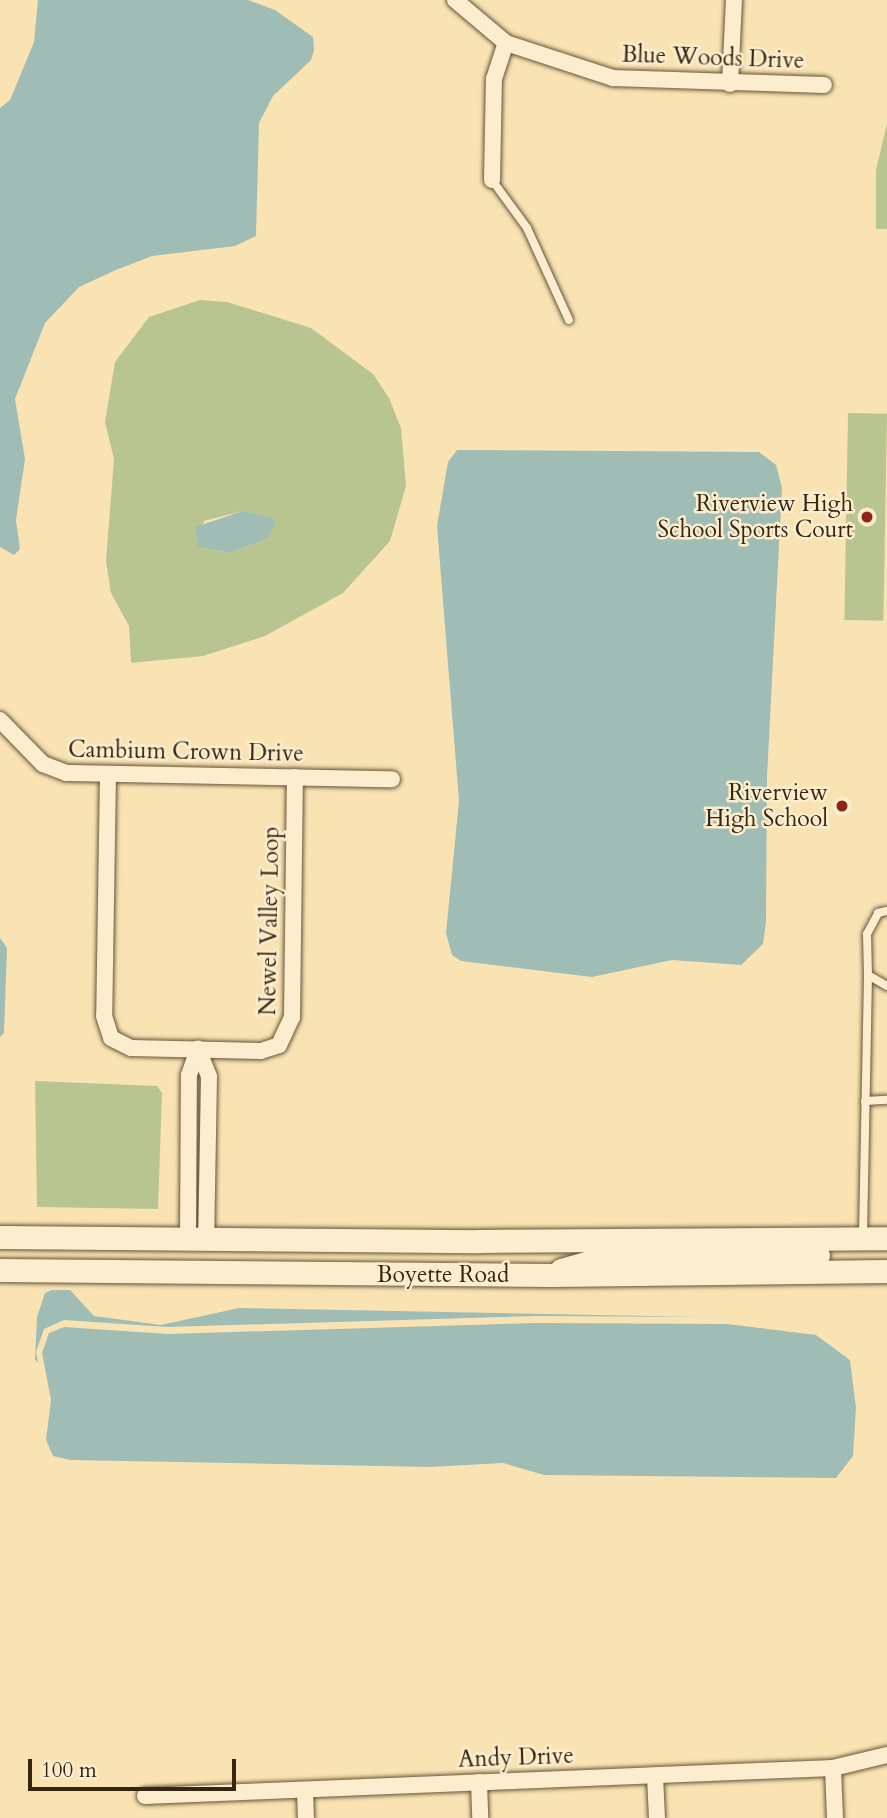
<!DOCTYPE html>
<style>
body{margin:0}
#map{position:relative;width:887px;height:1818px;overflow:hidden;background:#f9e3b3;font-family:Cardo,serif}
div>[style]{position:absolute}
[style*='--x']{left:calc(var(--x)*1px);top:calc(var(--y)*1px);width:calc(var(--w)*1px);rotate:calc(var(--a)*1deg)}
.green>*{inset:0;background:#b8c591;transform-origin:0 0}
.water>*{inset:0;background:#a0bdb5}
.roads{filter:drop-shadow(0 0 2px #675439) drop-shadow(0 0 2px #675439)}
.service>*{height:8px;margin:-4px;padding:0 4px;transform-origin:4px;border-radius:4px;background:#fbedce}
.minor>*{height:16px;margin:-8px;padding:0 8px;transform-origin:8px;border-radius:8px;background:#fbedce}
.secondary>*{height:23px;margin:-11.5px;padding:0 11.5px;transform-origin:11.5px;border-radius:11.5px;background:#fbedce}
.dots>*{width:19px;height:19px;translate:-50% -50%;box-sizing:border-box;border:4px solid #fbedce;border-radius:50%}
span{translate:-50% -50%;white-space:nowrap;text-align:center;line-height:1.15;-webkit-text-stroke:5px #fbedce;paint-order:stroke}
.street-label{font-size:23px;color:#362510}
.poi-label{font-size:23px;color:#362510}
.right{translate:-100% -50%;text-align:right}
.scale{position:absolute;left:28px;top:1759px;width:208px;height:32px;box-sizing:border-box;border:4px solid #362510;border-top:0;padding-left:9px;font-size:21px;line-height:24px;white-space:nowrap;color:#362510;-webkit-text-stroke:5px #fbedce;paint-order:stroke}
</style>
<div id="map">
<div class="green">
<div style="clip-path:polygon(887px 124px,887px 229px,876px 229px,876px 170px)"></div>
<div style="clip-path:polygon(evenodd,200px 300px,227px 302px,311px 328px,373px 374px,389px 398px,401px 428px,406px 486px,390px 541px,343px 593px,265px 636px,203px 656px,131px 663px,129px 626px,111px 593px,106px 561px,114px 459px,105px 422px,115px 362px,149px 317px,200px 300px,243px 511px,267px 539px,230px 553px,198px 547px,204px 521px,243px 511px)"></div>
<div style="left:848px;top:413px;width:39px;height:207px;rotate:1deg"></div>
<div style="clip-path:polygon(35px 1081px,157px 1086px,162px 1093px,158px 1209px,37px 1207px)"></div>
</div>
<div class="water">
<div style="clip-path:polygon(38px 0,248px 0,275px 10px,313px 37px,314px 50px,311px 60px,273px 96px,259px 123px,256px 236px,235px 246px,152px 256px,116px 270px,79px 287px,45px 323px,15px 399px,25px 459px,16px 520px,20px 549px,14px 555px,0 547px,0 108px,10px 100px,34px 42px)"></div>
<div style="clip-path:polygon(457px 450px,759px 452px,776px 465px,782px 488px,767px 777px,766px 922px,763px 944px,741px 965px,672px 960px,592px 977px,461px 961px,452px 955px,446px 933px,459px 801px,437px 526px,448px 462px)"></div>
<div style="clip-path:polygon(243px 511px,273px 518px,276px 523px,267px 539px,230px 553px,198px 547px,195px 527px)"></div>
<div style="clip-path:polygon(0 938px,7px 948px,4px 1033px,0 1037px)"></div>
<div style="clip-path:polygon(52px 1290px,70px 1290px,94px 1316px,161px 1325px,239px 1308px,703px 1317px,536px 1316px,168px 1327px,64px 1320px,44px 1329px,36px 1352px,38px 1363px,35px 1359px,37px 1317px,45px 1293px)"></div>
<div style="clip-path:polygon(536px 1323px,727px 1324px,816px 1335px,850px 1360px,856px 1408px,853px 1456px,836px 1478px,544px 1475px,503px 1463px,430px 1467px,71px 1460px,53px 1456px,46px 1440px,51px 1400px,42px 1353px,49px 1333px,64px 1327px,168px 1334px)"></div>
</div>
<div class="roads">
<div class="service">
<div style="--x:492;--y:180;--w:59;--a:53.9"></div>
<div style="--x:527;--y:228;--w:101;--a:65.5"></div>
<div style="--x:868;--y:975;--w:41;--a:-91.4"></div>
<div style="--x:867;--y:934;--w:24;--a:-62"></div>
<div style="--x:878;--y:913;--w:9;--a:-13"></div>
<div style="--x:865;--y:1101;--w:22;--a:-3"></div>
<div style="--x:863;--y:1236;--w:261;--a:-88.9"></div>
<div style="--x:868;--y:975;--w:22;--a:30"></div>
</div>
<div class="minor">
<div style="--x:455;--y:0;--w:67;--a:40.1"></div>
<div style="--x:506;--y:43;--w:113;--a:18.1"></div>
<div style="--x:613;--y:78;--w:211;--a:1.9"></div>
<div style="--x:730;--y:84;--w:84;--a:-87.3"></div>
<div style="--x:492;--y:180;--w:101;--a:-88.9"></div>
<div style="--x:494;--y:79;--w:38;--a:-72"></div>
<div style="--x:0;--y:720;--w:62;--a:45.7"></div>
<div style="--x:43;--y:764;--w:25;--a:21"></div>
<div style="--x:66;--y:773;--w:326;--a:1.1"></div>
<div style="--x:108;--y:774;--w:242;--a:90.9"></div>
<div style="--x:104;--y:1016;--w:23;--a:72"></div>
<div style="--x:111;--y:1038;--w:22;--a:27"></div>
<div style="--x:131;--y:1048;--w:130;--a:1.3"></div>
<div style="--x:261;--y:1051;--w:19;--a:-18"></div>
<div style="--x:279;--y:1045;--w:31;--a:-65"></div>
<div style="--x:292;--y:1017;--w:240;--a:-89.3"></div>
<div style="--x:198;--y:1049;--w:29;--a:68"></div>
<div style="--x:209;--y:1076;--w:165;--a:91"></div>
<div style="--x:188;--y:1241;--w:166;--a:-89.7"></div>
<div style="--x:189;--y:1075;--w:28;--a:-71"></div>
<div style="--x:833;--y:1768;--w:50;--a:87.7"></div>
<div style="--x:655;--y:1776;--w:42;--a:87.3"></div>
<div style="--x:479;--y:1782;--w:36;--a:88"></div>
<div style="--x:305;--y:1791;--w:27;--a:88"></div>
<div style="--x:145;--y:1796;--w:689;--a:-2.33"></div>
<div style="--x:833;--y:1768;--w:56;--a:-13.5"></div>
</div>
<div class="secondary">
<div style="--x:0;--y:1237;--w:479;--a:0.5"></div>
<div style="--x:479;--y:1241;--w:408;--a:-0.4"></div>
<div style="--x:0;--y:1270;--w:552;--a:0.52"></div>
<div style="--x:552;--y:1275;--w:335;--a:-0.7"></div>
<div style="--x:561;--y:1270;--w:48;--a:-15.8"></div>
<div style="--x:607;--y:1257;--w:211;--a:-0.5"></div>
</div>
</div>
<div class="dots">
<div style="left:867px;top:517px;background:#8f2418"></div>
<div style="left:842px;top:806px;background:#8f2418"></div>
</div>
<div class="street-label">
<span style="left:713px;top:58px;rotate:2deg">Blue Woods Drive</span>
<span style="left:186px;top:752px;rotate:1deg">Cambium Crown Drive</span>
<span style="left:270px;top:921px;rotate:-89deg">Newel Valley Loop</span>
<span style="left:443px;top:1275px">Boyette Road</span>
<span style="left:516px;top:1758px;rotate:-2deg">Andy Drive</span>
</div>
<div class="poi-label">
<span class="right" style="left:853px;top:517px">Riverview High<br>School Sports Court</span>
<span class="right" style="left:828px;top:806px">Riverview<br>High School</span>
</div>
<div class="scale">100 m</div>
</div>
